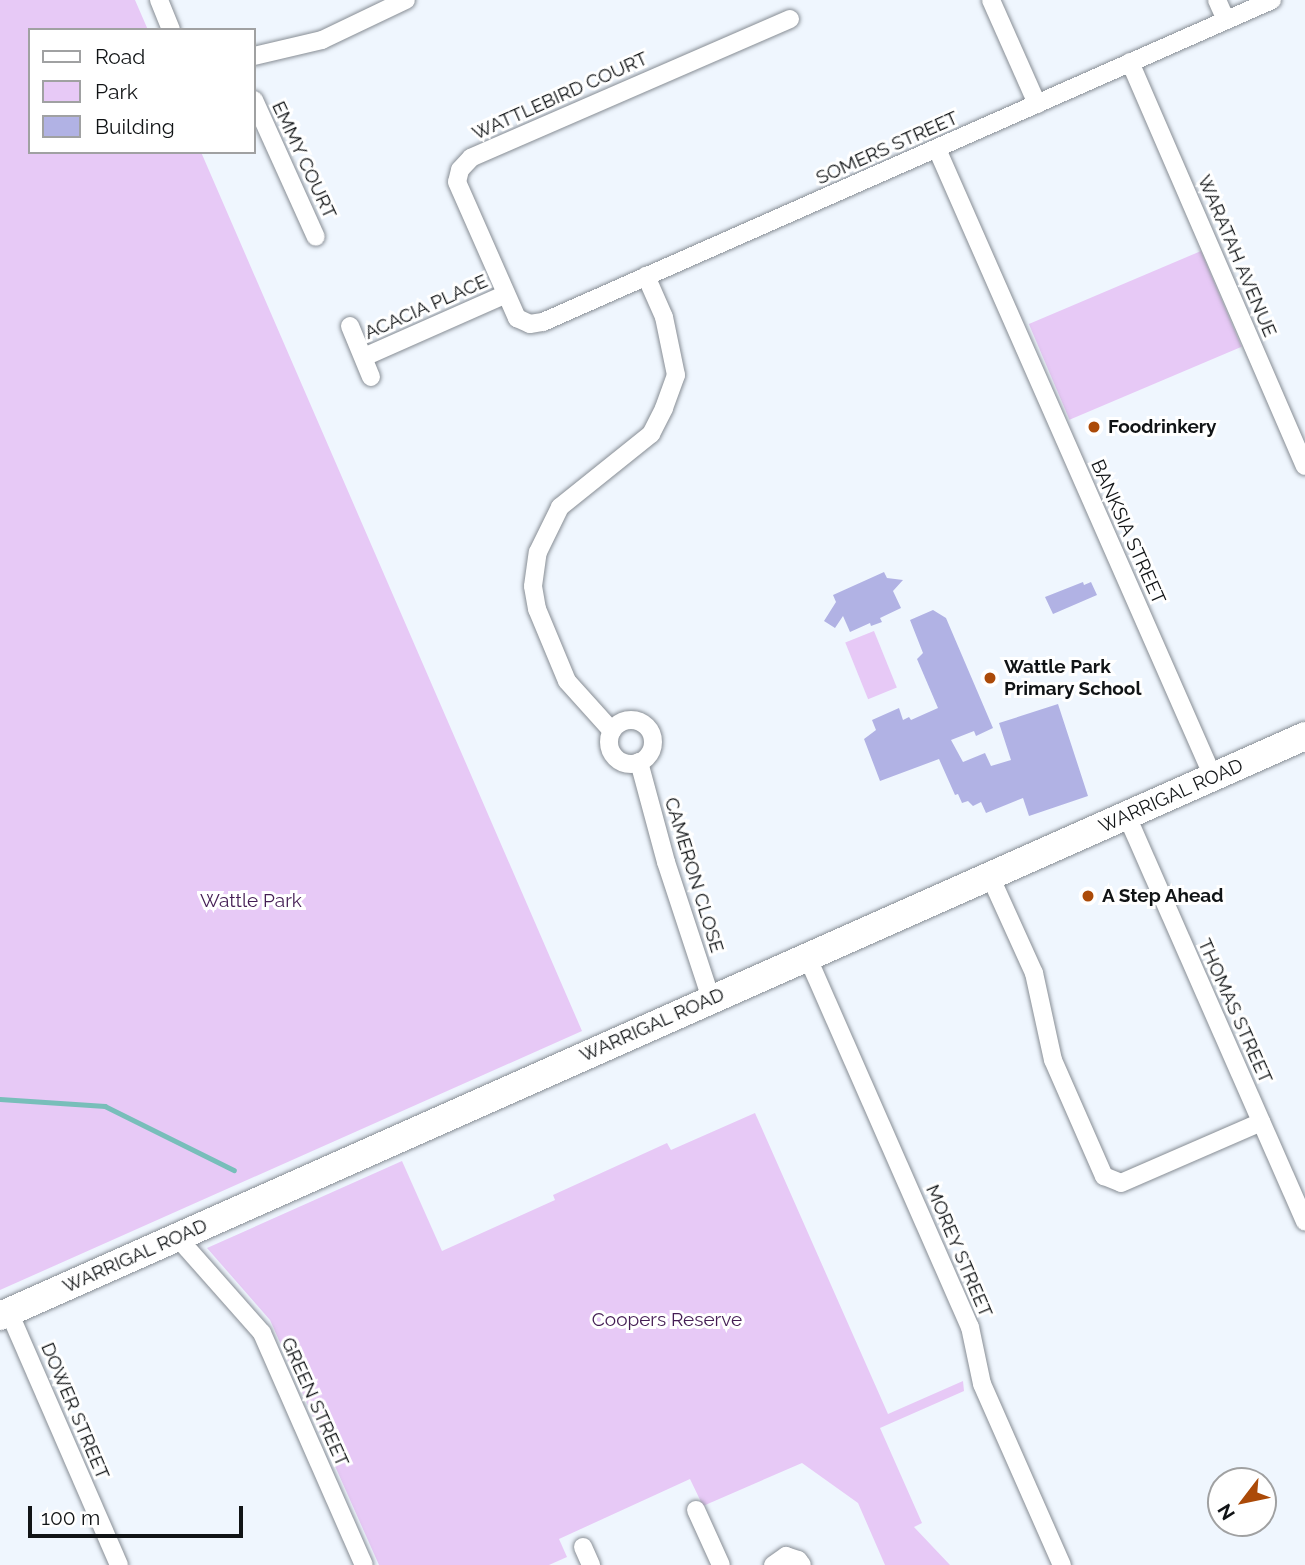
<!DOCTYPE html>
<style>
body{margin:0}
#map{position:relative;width:1305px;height:1565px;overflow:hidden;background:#eff6fe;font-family:Raleway,sans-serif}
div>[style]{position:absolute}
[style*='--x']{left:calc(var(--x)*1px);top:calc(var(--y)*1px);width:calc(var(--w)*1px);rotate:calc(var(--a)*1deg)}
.green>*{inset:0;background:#e7c9f6;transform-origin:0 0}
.stream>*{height:4.5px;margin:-2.25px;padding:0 2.25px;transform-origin:2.25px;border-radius:2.25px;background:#78beba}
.building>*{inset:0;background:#b1b2e4}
.roads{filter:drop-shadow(0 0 2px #878d94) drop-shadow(0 0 2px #878d94)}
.minor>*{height:18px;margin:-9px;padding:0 9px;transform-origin:9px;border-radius:9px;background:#fff}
.minor>.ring{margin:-9px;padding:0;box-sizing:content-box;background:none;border:18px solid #fff;border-radius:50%}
.primary>*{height:28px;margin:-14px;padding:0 14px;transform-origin:14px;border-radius:14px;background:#fff}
.dots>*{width:19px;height:19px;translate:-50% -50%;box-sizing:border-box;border:4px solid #fff;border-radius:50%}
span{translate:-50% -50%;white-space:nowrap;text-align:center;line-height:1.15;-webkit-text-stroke:6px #fff;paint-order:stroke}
.street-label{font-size:19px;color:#111416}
.poi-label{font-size:19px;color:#111416;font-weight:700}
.left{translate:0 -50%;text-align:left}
.park-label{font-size:19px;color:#441d54}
.legend{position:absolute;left:28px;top:28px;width:228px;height:126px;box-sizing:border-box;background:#fff;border:2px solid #a0a1a2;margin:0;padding:9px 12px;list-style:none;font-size:21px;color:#111416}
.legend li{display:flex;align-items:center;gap:14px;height:35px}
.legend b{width:35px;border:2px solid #a0a1a2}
.north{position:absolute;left:1207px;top:1467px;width:70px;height:70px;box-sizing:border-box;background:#fff;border:2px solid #a0a1a2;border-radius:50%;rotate:238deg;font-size:19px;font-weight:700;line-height:28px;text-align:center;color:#111416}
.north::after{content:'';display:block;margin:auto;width:24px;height:32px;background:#ab4a08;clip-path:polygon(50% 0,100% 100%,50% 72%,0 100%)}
.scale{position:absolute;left:28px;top:1506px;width:215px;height:32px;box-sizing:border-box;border:4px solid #111416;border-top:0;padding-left:9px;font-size:21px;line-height:24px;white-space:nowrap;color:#111416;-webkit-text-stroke:5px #fff;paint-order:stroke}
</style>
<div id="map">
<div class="green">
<div style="clip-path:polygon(0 0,135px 0,148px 30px,30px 30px,30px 152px,201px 152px,582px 1031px,0 1290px)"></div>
<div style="left:1201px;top:251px;width:104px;height:187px;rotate:67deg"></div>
<div style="left:874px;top:631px;width:61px;height:31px;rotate:68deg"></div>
<div style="clip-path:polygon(755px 1113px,888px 1414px,963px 1381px,964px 1391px,880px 1428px,922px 1523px,914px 1527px,950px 1565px,885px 1565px,858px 1503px,802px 1463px,703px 1506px,690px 1479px,559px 1539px,567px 1557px,549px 1565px,379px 1565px,270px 1320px,207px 1248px,402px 1161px,442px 1251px,555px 1200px,553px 1195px,667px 1143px,671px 1150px)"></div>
</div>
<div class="stream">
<div style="--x:0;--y:1099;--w:105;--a:3.8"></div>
<div style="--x:105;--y:1106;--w:144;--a:26.4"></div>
</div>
<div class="building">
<div style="clip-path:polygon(884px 572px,887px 578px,903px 580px,893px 591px,901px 608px,880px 618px,882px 622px,871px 626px,870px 623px,850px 632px,843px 616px,835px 628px,824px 621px,836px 602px,833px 595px)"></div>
<div style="clip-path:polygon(1083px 582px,1084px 585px,1091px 582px,1097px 595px,1053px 614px,1045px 597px)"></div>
<div style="clip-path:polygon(933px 610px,946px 618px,993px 728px,976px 736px,974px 731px,951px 740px,963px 762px,985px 753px,991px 766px,1011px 760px,999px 723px,1058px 704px,1088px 796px,1029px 816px,1023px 798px,986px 813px,981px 802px,973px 806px,968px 801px,962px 803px,958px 794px,955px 795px,939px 759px,880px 781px,864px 739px,876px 730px,872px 720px,899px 708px,903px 720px,909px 717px,911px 720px,938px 708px,917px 659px,923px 653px,910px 620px)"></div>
</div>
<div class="roads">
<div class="minor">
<div style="--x:159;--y:0;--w:32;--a:68"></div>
<div style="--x:991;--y:0;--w:114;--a:66.1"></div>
<div style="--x:1217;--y:0;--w:22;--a:66"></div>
<div style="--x:790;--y:19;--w:348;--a:156.5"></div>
<div style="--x:471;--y:158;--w:16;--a:133"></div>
<div style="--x:460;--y:170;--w:12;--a:104"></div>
<div style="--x:457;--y:182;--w:149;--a:66.2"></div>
<div style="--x:517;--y:318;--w:14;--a:25"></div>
<div style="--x:530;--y:324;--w:13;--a:-9"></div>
<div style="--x:543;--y:322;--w:797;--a:-23.83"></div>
<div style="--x:254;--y:56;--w:70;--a:-13.2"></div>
<div style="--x:322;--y:40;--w:93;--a:-25.5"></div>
<div style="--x:1130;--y:62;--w:440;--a:66.6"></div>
<div style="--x:254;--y:100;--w:150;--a:65.7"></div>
<div style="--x:937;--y:149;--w:686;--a:66.27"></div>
<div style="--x:350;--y:326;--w:55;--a:67.6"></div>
<div style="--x:364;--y:357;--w:155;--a:-23.9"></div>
<div class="ring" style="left:609px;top:720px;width:26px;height:26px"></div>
<div style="--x:612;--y:731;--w:67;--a:-132"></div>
<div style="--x:567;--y:681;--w:78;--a:-112.6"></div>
<div style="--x:537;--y:609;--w:23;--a:-100"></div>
<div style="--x:533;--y:586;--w:34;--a:-82"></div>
<div style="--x:538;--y:552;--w:50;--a:-63.9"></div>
<div style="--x:560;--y:507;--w:117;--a:-38.7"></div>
<div style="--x:651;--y:434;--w:29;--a:-63"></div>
<div style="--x:664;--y:408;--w:35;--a:-70"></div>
<div style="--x:676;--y:375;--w:59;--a:-101.7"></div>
<div style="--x:664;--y:317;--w:45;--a:-113.7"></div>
<div style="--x:639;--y:762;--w:104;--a:74.9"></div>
<div style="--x:666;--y:862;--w:144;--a:71.8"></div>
<div style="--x:1127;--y:816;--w:443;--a:66.3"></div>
<div style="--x:990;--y:876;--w:107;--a:65.6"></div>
<div style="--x:1034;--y:973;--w:89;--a:77.7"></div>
<div style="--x:1053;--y:1060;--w:127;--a:66.3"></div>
<div style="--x:1104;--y:1176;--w:18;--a:22"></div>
<div style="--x:1121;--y:1183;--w:153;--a:-23.5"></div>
<div style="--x:807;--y:956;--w:405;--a:66.3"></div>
<div style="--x:970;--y:1327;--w:58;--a:78.1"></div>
<div style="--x:982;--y:1384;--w:198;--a:66.2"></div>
<div style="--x:178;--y:1238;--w:127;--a:48.5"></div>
<div style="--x:262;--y:1333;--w:253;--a:66.3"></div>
<div style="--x:9;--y:1312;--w:276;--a:66.5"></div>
<div style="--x:696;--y:1510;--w:60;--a:65.6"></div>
<div style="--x:583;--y:1547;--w:20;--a:66"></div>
<div style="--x:773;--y:1565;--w:16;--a:-35"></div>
<div style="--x:786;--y:1556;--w:13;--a:18"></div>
<div style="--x:798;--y:1560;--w:6;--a:51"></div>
</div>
<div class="primary">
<div style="--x:0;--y:1316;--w:1428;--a:-23.96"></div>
</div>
</div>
<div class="dots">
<div style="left:1094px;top:427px;background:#ab4a08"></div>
<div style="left:990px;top:678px;background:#ab4a08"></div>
<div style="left:1088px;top:896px;background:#ab4a08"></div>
</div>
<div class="street-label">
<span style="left:560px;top:96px;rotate:-24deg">WATTLEBIRD COURT</span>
<span style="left:887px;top:148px;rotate:-24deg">SOMERS STREET</span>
<span style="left:304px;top:160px;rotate:65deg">EMMY COURT</span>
<span style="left:1237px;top:256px;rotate:67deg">WARATAH AVENUE</span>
<span style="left:426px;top:307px;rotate:-24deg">ACACIA PLACE</span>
<span style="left:1128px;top:532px;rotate:66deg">BANKSIA STREET</span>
<span style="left:1171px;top:796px;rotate:-24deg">WARRIGAL ROAD</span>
<span style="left:694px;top:875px;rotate:73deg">CAMERON CLOSE</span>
<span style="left:1235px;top:1011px;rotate:66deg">THOMAS STREET</span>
<span style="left:652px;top:1025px;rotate:-24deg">WARRIGAL ROAD</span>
<span style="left:959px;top:1251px;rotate:67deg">MOREY STREET</span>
<span style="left:135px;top:1256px;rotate:-24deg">WARRIGAL ROAD</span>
<span style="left:315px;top:1402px;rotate:66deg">GREEN STREET</span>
<span style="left:75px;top:1411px;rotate:67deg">DOWER STREET</span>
</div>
<div class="poi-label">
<span class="left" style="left:1108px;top:427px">Foodrinkery</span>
<span class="left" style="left:1004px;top:678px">Wattle Park<br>Primary School</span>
<span class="left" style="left:1102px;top:896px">A Step Ahead</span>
</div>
<div class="park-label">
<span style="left:251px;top:901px">Wattle Park</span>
<span style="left:667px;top:1320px">Coopers Reserve</span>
</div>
<ul class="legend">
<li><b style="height:9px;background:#fff"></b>Road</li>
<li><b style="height:19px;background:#e7c9f6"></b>Park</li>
<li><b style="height:19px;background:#b1b2e4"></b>Building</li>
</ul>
<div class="north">N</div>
<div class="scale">100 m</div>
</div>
